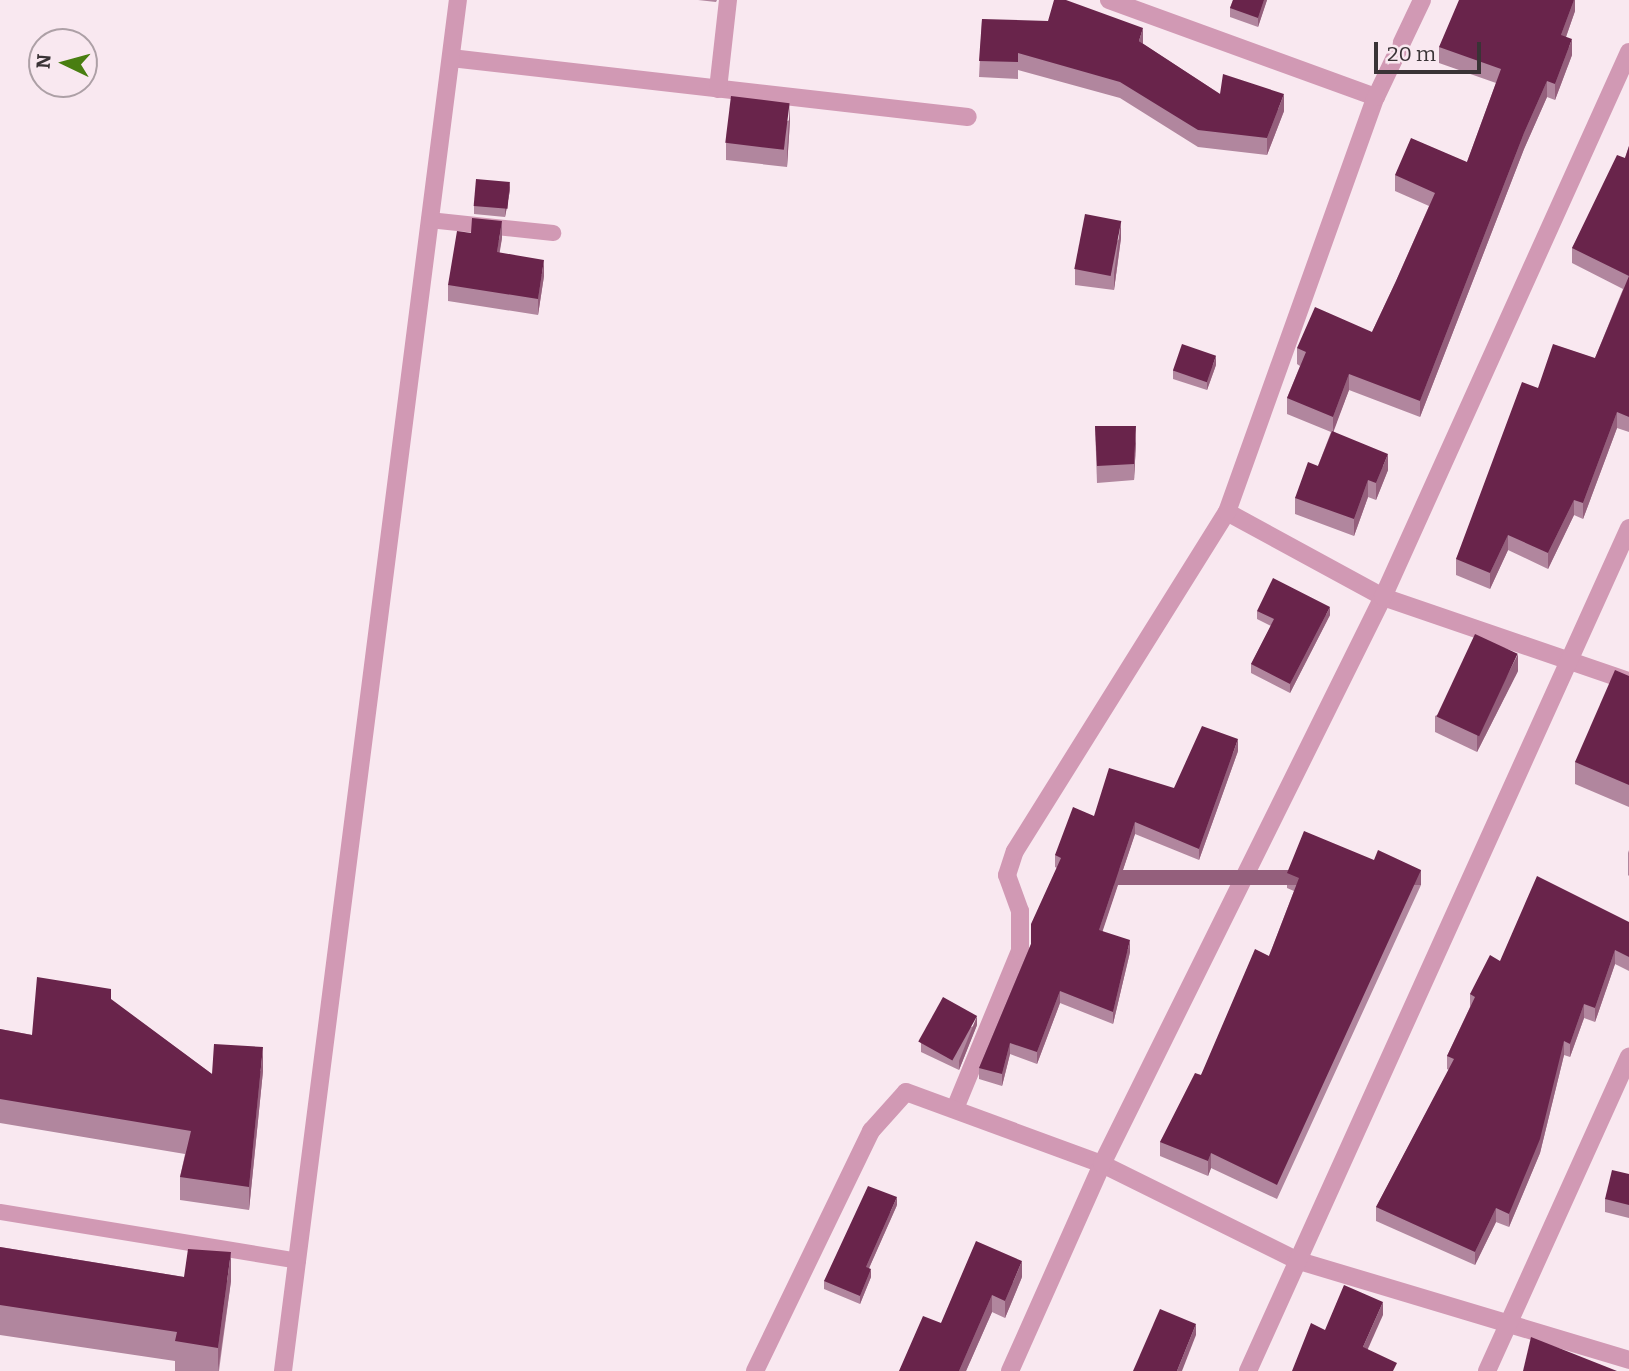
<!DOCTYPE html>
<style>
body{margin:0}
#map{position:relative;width:1629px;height:1371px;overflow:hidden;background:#f9e8f0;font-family:Bitter,serif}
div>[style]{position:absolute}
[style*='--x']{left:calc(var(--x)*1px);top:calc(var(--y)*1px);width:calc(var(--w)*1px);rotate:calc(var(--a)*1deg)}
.service>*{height:16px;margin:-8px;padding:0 8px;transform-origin:8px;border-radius:8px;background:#d199b4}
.minor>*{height:18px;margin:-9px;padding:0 9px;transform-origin:9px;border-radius:9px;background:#d199b4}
.wall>*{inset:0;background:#b1869e}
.shaded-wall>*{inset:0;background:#945f7c;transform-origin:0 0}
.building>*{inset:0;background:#69244b;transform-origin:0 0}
span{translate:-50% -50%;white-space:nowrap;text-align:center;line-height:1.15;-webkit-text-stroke:7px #f9e8f0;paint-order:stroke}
.north{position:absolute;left:28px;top:28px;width:70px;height:70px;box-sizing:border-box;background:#f9e8f0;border:2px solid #ada0a6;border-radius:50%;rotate:275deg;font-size:19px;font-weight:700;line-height:28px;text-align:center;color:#3a3336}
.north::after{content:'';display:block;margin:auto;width:24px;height:32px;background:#497e11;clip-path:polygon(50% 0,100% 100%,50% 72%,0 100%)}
.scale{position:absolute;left:1374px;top:42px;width:107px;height:32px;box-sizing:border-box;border:4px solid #3a3336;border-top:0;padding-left:9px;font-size:21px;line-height:24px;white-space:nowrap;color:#3a3336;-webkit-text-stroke:5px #f9e8f0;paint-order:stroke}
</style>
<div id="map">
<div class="service">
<div style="--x:429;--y:220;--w:125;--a:6"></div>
<div style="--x:0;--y:1212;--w:302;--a:9.3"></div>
</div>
<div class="minor">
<div style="--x:1109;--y:0;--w:284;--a:20"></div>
<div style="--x:451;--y:58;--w:520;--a:6.51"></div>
<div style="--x:718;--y:89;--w:90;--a:-83.6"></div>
<div style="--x:1227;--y:512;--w:178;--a:28.6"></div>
<div style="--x:1383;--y:597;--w:260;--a:18.9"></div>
<div style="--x:956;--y:1106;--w:168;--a:-67.6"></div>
<div style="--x:1020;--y:951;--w:40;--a:-90"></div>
<div style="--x:1020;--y:911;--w:38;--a:-110"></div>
<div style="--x:1007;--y:875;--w:25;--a:-72"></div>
<div style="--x:1015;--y:851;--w:400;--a:-58"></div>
<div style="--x:1227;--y:512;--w:441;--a:-70.3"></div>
<div style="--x:1376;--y:97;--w:107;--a:-64.6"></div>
<div style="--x:283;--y:1371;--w:1382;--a:-82.73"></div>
<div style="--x:755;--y:1371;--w:267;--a:-64.2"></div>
<div style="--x:871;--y:1131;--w:52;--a:-48.1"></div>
<div style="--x:906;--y:1092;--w:209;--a:20.2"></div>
<div style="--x:1102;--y:1164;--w:216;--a:26.3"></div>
<div style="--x:1296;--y:1260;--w:348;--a:16.7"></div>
<div style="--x:1010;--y:1371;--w:227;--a:-66"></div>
<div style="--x:1102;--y:1164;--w:633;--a:-63.64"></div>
<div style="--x:1383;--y:597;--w:598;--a:-65.71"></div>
<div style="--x:1248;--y:1371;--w:925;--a:-65.68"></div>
<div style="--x:1487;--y:1371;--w:345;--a:-65.7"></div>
</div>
<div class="wall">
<div style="clip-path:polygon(698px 0,717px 0,716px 2px)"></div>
<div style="clip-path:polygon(1233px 0,1267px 0,1258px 27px,1230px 17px,1230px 8px)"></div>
<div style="clip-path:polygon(1575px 0,1575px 11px,1566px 37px,1572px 55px,1555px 100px,1547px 97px,1524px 149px,1420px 417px,1349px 390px,1333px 431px,1388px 470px,1376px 500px,1368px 497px,1354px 536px,1295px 514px,1295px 498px,1318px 466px,1331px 432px,1287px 414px,1287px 398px,1300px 366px,1297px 364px,1297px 348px,1372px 332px,1396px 281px,1429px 206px,1395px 191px,1395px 175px,1467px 162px,1496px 83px,1439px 63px,1439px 47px)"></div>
<div style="clip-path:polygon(982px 19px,1143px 44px,1220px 94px,1284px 111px,1267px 155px,1198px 147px,1120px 98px,1018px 70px,1018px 79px,979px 77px)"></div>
<div style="clip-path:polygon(790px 120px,787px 167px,726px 160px,726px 143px)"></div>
<div style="clip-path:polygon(1629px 146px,1629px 432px,1617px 428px,1583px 519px,1574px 515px,1548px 569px,1508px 550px,1490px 589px,1456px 575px,1456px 559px,1538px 388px,1595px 358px,1623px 289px,1572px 263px,1572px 248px,1625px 158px)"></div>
<div style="clip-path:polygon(510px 190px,505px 217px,474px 214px,474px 206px)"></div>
<div style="clip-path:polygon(502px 238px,499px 253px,544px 276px,538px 315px,448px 301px,448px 285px)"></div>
<div style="clip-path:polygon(1121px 238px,1114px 290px,1075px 285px,1075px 269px)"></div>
<div style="clip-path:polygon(1216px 365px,1207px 390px,1173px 379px,1173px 370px)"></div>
<div style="clip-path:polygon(1095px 426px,1136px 443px,1134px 480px,1097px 483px)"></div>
<div style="clip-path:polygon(1257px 611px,1330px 615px,1290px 693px,1251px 673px,1251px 664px,1271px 626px,1257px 619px)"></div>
<div style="clip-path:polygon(1518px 671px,1477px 752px,1435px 732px,1435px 716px)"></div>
<div style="clip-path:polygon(1629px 676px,1629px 807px,1575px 784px,1575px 762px)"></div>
<div style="clip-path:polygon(1238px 751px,1199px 860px,1135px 834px,1102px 931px,1130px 952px,1113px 1024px,1060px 1003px,1037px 1064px,1010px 1054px,1002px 1086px,979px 1079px,979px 1068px,1031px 944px,1057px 868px,1055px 867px,1055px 855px,1094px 816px,1174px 788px)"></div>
<div style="clip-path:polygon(1629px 850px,1629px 876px,1628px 875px,1628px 853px)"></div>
<div style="clip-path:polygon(1287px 873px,1421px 885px,1277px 1199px,1211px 1168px,1208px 1176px,1160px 1156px,1160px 1142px,1201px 1075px,1269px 956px,1294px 891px,1287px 888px)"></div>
<div style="clip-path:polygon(1629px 922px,1629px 971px,1615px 964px,1595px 1022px,1584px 1018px,1570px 1057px,1564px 1055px,1540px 1153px,1509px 1227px,1496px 1222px,1475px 1265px,1376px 1221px,1376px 1207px,1449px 1070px,1447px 1069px,1447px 1056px,1470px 1007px,1470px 994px,1500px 961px)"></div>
<div style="clip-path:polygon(111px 1000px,212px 1074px,263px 1071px,249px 1210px,180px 1200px,180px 1177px,185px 1154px,0 1123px,0 1029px,32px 1035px)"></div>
<div style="clip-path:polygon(977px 1025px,959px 1070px,921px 1052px,921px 1043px)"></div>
<div style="clip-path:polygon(1629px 1174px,1629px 1218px,1605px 1212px,1605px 1199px)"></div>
<div style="clip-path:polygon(897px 1205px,869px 1268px,871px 1277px,860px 1304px,824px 1289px,824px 1281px)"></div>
<div style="clip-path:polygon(0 1247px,184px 1277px,231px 1281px,219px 1371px,175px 1371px,175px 1361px,0 1335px)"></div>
<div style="clip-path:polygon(1022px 1277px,1005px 1318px,992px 1312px,966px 1371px,899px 1371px,941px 1323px)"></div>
</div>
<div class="shaded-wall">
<div style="clip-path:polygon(1264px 0,1267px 0,1258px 27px,1258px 18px)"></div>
<div style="clip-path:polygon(1574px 0,1575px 0,1575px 11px,1561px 51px,1561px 35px)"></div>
<div style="clip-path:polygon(1143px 28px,1143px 44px,1139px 41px)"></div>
<div style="clip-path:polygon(1572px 39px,1572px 55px,1555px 100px,1555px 84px)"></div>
<div style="clip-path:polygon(1547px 81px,1547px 97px,1524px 149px,1420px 417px,1420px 401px,1524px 133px)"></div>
<div style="clip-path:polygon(1284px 94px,1284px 111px,1267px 155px,1267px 138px)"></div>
<div style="clip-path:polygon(790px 103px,790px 120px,787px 167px,787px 150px)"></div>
<div style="clip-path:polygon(510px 182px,510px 190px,505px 217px,505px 209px)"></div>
<div style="clip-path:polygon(502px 221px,502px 238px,497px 269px,497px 252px)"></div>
<div style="clip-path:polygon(1121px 221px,1121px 238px,1114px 290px,1114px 273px)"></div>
<div style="clip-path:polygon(544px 260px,544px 276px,538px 315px,538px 299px)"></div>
<div style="clip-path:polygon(1216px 356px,1216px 365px,1207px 390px,1207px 382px)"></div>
<div style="clip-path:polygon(1349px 374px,1349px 390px,1333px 433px,1333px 417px)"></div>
<div style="clip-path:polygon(1617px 412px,1617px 428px,1583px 519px,1583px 503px)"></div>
<div style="clip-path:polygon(1136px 426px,1136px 443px,1134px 480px,1134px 464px)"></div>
<div style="clip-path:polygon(1388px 454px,1388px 470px,1376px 500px,1376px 483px)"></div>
<div style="clip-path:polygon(1368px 480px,1368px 497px,1354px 536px,1354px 519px)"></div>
<div style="clip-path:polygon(1574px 500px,1574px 515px,1548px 569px,1548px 553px)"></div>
<div style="clip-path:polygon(1508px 535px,1508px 550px,1490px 589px,1490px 573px)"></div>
<div style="clip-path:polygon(1330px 607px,1330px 615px,1290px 693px,1290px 684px)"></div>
<div style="clip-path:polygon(1518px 654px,1518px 671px,1477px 752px,1477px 735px)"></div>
<div style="clip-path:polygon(1238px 739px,1238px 751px,1199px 860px,1199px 849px)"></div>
<div style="clip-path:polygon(1135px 822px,1135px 834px,1099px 942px,1099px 930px)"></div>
<div style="left:1421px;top:870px;width:15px;height:346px;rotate:90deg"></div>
<div style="clip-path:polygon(1130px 940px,1130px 952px,1113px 1024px,1113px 1012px)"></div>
<div style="clip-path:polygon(1615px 950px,1615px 964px,1595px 1022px,1595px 1008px)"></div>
<div style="clip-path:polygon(1060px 991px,1060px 1003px,1037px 1064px,1037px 1052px)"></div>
<div style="clip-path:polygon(1584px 1004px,1584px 1018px,1570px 1057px,1570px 1044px)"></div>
<div style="clip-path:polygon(977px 1016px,977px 1025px,959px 1070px,959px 1061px)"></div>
<div style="clip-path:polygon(1564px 1041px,1564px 1055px,1540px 1153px,1509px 1227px,1509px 1214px)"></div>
<div style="clip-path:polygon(1010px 1043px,1010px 1054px,1002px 1086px,1002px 1074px)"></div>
<div style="clip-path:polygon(263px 1047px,263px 1071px,249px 1210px,249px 1187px)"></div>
<div style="clip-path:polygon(1211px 1153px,1211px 1168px,1208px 1176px,1208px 1161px)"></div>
<div style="clip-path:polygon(897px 1197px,897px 1205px,866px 1275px,866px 1267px)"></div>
<div style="clip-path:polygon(1496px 1208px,1496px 1222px,1475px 1265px,1475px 1252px)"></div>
<div style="clip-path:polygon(231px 1252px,231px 1281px,218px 1371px,218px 1348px)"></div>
<div style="clip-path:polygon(1022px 1261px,1022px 1277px,1005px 1318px,1005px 1301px)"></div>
<div style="clip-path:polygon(871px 1269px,871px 1277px,860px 1304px,860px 1296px)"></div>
<div style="clip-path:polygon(992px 1295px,992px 1312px,966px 1371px,959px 1371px)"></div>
<div style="clip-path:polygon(1383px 1302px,1383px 1315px,1363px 1360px,1363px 1347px)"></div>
<div style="clip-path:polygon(1196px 1324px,1196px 1335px,1182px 1371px,1177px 1371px)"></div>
</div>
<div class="building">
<div style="clip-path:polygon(1054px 0,1066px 0,1143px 28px,1139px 41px,1220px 94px,1223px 74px,1284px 94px,1267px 138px,1198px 130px,1120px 82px,1018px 53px,1018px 62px,979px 61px,982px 19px,1048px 21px)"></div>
<div style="clip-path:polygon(1233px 0,1264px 0,1258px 18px,1230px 8px)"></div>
<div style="clip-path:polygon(1459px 0,1574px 0,1561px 35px,1572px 39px,1555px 84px,1547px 81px,1524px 133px,1420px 401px,1349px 374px,1333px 417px,1287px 398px,1306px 352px,1297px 348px,1315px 307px,1372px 332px,1396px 281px,1435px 193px,1395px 175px,1411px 138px,1467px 162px,1501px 69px,1439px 47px)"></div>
<div style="left:731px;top:96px;width:59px;height:47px;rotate:7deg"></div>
<div style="clip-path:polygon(1629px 146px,1629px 417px,1617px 412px,1583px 503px,1574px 500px,1548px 553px,1508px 535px,1490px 573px,1456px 559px,1522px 382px,1538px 388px,1553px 344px,1595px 358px,1629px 276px,1572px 248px,1617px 155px,1625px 158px)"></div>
<div style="left:476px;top:179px;width:34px;height:27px;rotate:5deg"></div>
<div style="left:1085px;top:214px;width:37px;height:56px;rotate:11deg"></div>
<div style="clip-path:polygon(472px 218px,502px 221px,497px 252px,544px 260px,538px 299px,448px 285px,457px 231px,471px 233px)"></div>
<div style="left:1182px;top:344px;width:36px;height:28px;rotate:19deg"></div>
<div style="clip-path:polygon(1095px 426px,1136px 426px,1134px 464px,1097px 466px)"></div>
<div style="clip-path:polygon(1332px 431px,1388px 454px,1376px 483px,1368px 480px,1354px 519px,1295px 498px,1308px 462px,1318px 466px)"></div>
<div style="clip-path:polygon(1273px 578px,1330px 607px,1290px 684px,1251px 664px,1274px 619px,1257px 611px)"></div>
<div style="left:1475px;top:634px;width:47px;height:91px;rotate:25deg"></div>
<div style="clip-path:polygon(1615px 670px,1629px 676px,1629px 785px,1575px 762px)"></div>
<div style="clip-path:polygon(1202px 726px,1238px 739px,1199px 849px,1135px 822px,1099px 930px,1130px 940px,1113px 1012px,1060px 991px,1037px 1052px,1010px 1043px,1002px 1074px,979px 1068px,1031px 944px,1031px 924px,1061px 858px,1055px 855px,1073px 807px,1094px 816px,1109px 768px,1174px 788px)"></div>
<div style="clip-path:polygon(1304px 831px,1374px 860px,1378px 850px,1421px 870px,1277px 1185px,1211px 1153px,1208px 1161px,1160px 1142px,1195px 1073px,1201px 1075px,1255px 949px,1269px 956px,1299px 878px,1287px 873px)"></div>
<div style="clip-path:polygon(1537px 876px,1629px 922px,1629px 957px,1615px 950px,1595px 1008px,1584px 1004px,1570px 1044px,1564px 1041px,1540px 1139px,1509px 1214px,1496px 1208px,1475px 1252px,1376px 1207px,1454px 1059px,1447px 1056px,1475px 997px,1470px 994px,1490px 955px,1500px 961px)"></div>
<div style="clip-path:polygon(37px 977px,111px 989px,111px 999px,212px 1074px,214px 1044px,263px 1047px,249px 1187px,180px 1177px,191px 1131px,0 1099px,0 1029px,32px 1035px)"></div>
<div style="left:943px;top:997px;width:39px;height:51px;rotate:29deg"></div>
<div style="clip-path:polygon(1612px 1170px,1629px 1174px,1629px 1205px,1605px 1199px)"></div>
<div style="clip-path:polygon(868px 1186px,897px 1197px,866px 1267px,871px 1269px,860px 1296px,824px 1281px)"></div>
<div style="clip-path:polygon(976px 1241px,1022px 1261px,1005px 1301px,992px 1295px,959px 1371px,899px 1371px,923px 1316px,941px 1323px)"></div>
<div style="clip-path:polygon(0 1247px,184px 1277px,188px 1249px,231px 1252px,218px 1348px,175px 1341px,177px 1332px,0 1305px)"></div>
<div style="clip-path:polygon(1344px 1285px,1383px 1302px,1363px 1347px,1397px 1363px,1393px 1371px,1292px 1371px,1311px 1323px,1325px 1330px)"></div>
<div style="clip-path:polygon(1160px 1309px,1196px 1324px,1177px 1371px,1133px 1371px)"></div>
<div style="clip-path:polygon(1531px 1337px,1617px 1371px,1523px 1371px)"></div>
</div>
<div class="north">N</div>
<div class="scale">20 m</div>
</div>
